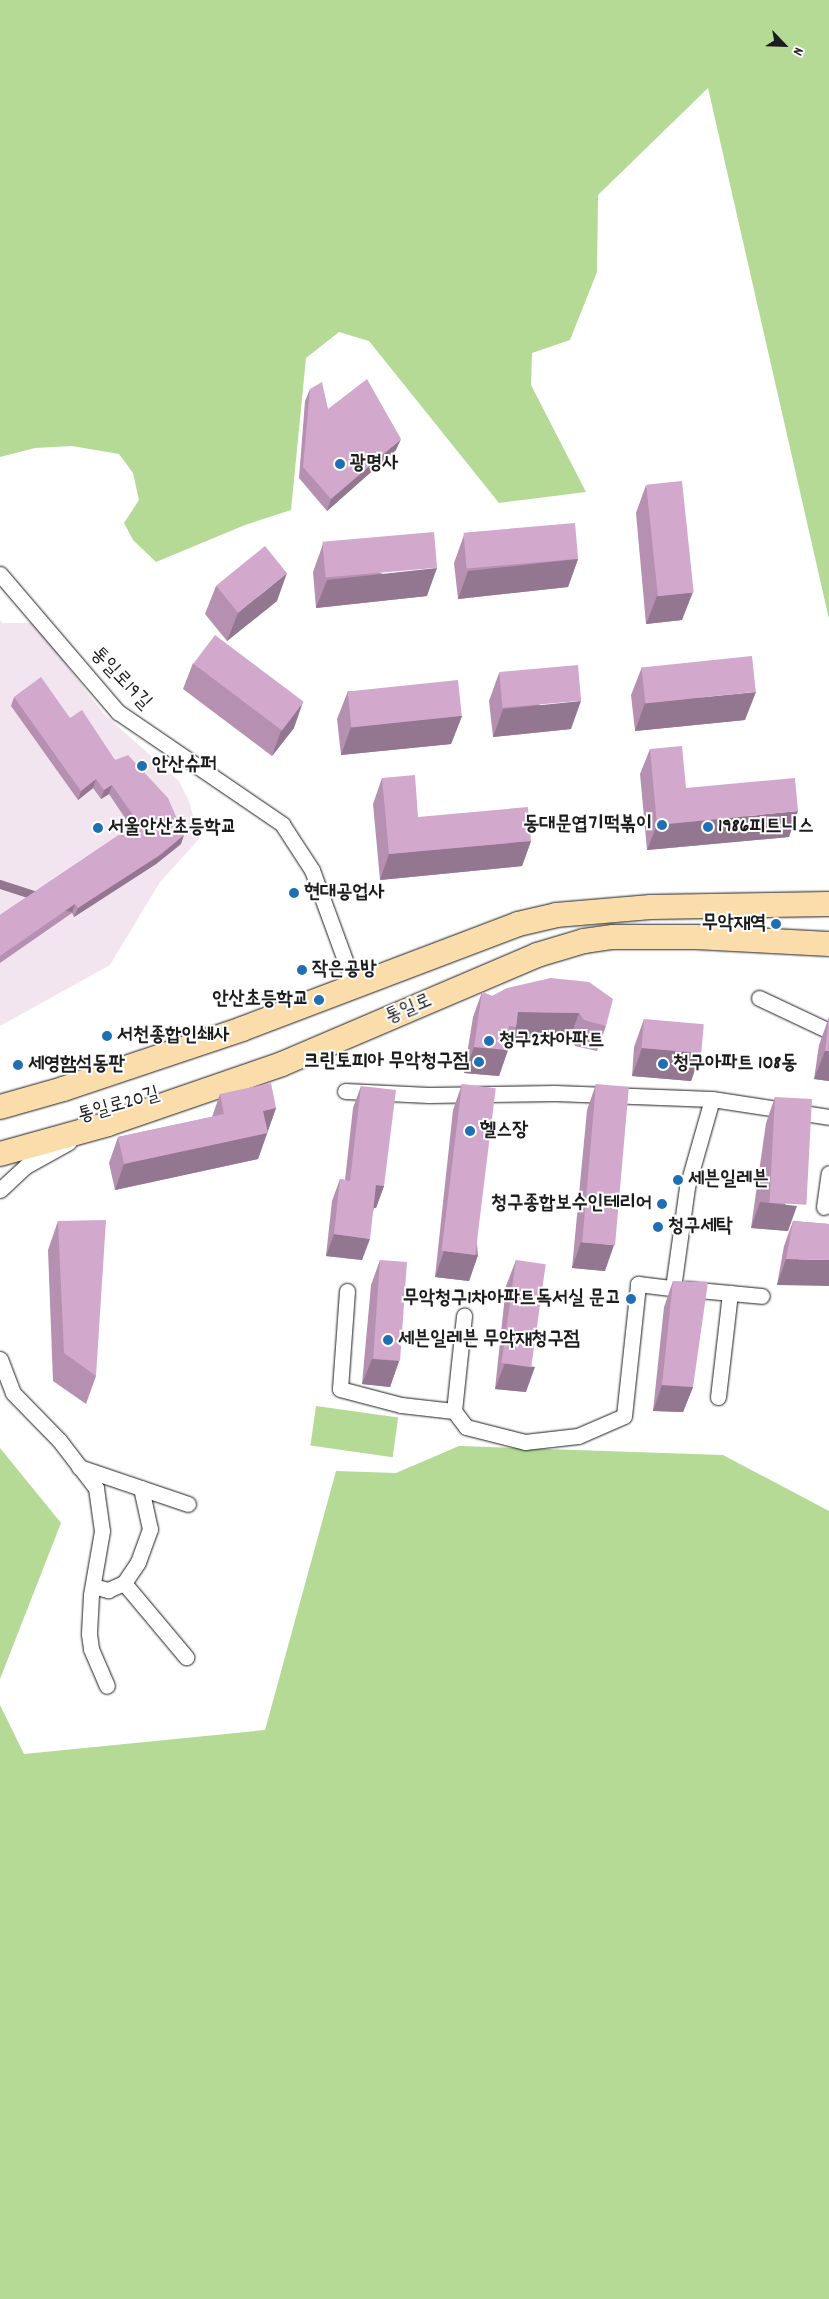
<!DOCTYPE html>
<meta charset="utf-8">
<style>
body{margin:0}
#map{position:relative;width:829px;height:2299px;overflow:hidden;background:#fff;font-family:Dekko,"Poor Story",sans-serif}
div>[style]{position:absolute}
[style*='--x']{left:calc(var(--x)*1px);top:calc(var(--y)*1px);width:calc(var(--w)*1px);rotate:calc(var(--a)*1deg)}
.built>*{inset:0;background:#f2e5f0}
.green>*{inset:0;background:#b4da96;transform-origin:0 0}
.roads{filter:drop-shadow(0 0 1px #1c1c1c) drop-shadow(0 0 1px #1c1c1c)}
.street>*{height:15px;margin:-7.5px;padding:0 7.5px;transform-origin:7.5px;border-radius:7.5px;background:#fff}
.primary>*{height:24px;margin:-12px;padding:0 12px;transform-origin:12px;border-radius:12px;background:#fbddab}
.wall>*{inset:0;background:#b590b0}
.shaded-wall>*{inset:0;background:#937690;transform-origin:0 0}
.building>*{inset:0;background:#d2a8cd;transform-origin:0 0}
.dots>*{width:14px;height:14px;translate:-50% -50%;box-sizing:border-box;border:2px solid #fff;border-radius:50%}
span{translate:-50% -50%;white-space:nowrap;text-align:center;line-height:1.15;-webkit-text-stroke:4px #fff;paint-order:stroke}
.poi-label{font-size:20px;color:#1c1c1c;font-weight:700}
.left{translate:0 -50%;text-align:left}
.right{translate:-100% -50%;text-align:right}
.street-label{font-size:20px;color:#1c1c1c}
.north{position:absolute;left:759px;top:20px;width:50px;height:50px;-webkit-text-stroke:4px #fff;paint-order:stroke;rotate:114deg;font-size:14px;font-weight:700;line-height:20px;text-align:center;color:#1c1c1c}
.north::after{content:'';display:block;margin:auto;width:18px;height:22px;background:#1c1c1c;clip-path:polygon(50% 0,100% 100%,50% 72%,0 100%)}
</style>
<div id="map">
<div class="built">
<div style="clip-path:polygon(0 620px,2px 623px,31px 623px,39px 629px,104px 714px,179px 781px,189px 801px,199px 839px,160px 882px,110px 965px,0 1026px)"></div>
</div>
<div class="green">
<div style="clip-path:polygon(0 0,829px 0,829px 619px,708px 88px,598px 195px,597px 272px,570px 340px,532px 353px,531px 385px,586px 492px,499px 503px,369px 341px,339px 332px,306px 358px,291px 510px,245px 525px,156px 562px,133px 540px,124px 523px,139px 500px,133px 473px,119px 454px,72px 446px,35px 448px,0 457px)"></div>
<div style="left:316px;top:1406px;width:83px;height:40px;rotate:8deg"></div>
<div style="clip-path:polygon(459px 1446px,723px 1455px,829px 1511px,829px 2299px,0 2299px,0 1705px,24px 1754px,265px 1730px,336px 1471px,396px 1473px)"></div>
<div style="clip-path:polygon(0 1448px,61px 1523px,0 1679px)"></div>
</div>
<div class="roads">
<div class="street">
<div style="--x:0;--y:574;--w:182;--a:49.5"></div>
<div style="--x:118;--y:712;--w:199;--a:34.3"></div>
<div style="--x:282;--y:824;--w:55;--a:56.9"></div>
<div style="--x:312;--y:870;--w:122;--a:69.9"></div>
<div style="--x:759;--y:998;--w:77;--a:25.2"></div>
<div style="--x:345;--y:1091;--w:84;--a:2.7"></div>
<div style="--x:429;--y:1095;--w:126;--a:-0.9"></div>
<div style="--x:555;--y:1093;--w:157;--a:2.2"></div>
<div style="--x:712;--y:1099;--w:118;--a:8.7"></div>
<div style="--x:0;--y:1190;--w:35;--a:-43"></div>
<div style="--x:26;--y:1166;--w:49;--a:-29.2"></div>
<div style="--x:824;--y:1207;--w:34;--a:-82"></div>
<div style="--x:687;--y:1289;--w:75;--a:5.3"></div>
<div style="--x:347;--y:1291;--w:98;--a:94.1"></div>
<div style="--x:340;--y:1389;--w:63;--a:14.7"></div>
<div style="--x:401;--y:1405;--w:53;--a:6.5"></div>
<div style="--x:454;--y:1411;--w:20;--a:53"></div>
<div style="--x:466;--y:1427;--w:61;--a:14.3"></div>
<div style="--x:525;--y:1442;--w:53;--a:-6.5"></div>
<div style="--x:578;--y:1436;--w:50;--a:-23.5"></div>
<div style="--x:624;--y:1416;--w:133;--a:-83.9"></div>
<div style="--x:638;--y:1284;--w:35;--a:7"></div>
<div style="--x:673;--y:1288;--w:102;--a:-82.1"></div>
<div style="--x:687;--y:1187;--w:91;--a:-74.1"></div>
<div style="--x:0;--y:1359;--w:36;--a:69"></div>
<div style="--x:13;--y:1393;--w:66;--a:45.6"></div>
<div style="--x:59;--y:1440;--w:61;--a:52.4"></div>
<div style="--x:96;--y:1488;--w:43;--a:82.1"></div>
<div style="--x:102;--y:1531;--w:65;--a:99.8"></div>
<div style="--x:91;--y:1595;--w:39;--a:93"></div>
<div style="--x:89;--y:1634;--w:15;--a:82"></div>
<div style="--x:91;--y:1649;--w:40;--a:66.6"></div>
<div style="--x:718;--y:1397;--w:105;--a:-83.4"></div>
<div style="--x:454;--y:1411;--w:96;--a:-84"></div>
<div style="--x:79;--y:1467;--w:115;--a:18.7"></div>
<div style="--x:124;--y:1583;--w:97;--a:50"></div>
<div style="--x:93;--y:1586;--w:16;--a:15"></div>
<div style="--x:108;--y:1590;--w:17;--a:-24"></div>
<div style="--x:124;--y:1583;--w:25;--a:-56"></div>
<div style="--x:138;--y:1562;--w:35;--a:-70"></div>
<div style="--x:150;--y:1529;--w:42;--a:-102.4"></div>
</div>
<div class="primary">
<div style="--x:0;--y:1107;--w:66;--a:-15.9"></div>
<div style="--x:63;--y:1089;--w:189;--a:-18.5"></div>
<div style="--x:242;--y:1029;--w:295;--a:-20.8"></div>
<div style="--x:518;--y:924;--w:39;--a:-13"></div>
<div style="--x:556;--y:915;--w:95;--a:-4.8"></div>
<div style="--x:651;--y:907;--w:178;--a:-1"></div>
<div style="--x:0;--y:1154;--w:112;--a:-15.5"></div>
<div style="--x:108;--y:1124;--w:184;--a:-19"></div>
<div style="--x:282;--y:1064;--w:277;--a:-23.1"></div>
<div style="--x:537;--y:955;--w:49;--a:-16.6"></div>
<div style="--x:584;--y:941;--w:29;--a:-8"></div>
<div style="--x:613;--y:937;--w:83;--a:0"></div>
<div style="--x:696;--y:937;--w:133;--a:3"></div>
</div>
</div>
<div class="wall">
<div style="clip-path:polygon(310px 389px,328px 409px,396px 450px,327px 511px,299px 478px,305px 401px)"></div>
<div style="clip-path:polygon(646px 485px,682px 620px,646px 624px,636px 513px)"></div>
<div style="clip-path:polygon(464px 535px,578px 559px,568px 587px,458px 599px,454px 563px)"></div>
<div style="clip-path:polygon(323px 544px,427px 596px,316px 608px,313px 572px)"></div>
<div style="clip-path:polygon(216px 586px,277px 601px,227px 641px,205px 614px)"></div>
<div style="clip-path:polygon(193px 663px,294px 728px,272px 756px,183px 689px)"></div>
<div style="clip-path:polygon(642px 667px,745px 720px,635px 731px,631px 695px)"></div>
<div style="clip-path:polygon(499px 673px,571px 729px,493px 737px,489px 701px)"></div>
<div style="clip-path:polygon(348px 691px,462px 716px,451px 744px,341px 755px,337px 719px)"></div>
<div style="clip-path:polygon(14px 697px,70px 718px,115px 760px,181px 844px,156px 864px,74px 917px,72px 913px,0 963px,0 915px,131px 827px,109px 794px,101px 799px,93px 788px,78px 800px,11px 706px)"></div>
<div style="clip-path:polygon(650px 749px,686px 788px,789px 837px,647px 850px,640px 774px)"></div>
<div style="clip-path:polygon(382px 778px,418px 817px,531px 841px,522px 866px,380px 880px,373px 804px)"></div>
<div style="clip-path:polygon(551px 978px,606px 1026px,597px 1051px,575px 1046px,570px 1038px,512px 1038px,499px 1076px,464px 1073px,473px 1017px,482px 992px,492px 996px)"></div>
<div style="clip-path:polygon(829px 1017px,829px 1081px,814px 1079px,819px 1045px)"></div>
<div style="clip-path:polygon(644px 1019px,701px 1053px,691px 1081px,632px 1076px,634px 1047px)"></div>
<div style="clip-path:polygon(462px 1084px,478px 1255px,469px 1281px,435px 1277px,453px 1110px)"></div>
<div style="clip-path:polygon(596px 1084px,605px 1271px,572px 1268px,587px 1110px)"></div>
<div style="clip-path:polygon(361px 1086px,384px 1186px,376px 1208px,374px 1208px,362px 1260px,326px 1256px,332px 1201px,340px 1179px,345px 1180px,353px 1108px)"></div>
<div style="clip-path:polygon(220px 1094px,276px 1108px,258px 1159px,115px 1190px,109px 1163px,118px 1137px,212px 1117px)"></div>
<div style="clip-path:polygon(775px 1097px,788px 1231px,751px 1228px,766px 1123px)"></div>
<div style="clip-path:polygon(58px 1221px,96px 1376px,86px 1404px,53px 1381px,48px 1250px)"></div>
<div style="clip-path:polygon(793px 1221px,829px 1224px,777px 1285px,784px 1246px)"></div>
<div style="clip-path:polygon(380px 1260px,399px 1361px,390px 1387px,362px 1384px,371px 1285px)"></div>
<div style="clip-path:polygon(516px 1260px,526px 1392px,495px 1389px,506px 1286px)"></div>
<div style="clip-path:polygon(673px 1281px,693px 1387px,683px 1412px,653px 1411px,664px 1307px)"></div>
</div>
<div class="shaded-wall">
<div style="clip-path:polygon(401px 439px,396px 450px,327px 511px,331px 499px)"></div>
<div style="clip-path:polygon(578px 559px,568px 587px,458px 599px,468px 571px)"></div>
<div style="clip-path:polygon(437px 568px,427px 596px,316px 608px,327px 580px)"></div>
<div style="clip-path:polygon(287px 573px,277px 601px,227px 641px,238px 613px)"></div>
<div style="clip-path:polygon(693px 592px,682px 620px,646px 624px,657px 596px)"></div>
<div style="clip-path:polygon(756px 692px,745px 720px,635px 731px,645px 703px)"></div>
<div style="clip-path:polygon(581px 701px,571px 729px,493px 737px,503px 709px)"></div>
<div style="clip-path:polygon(303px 702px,294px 728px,272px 756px,281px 731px)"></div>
<div style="clip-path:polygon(462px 716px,451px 744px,341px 755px,351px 727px)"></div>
<div style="clip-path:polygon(96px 779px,93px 788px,78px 800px,81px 791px)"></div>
<div style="clip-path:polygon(112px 785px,109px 794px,101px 799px,104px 790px)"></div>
<div style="clip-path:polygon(798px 811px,789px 837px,647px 850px,657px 825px)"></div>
<div style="clip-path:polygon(184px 835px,181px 844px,156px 864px,74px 917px,78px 908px)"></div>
<div style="clip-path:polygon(531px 841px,522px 866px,380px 880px,389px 854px)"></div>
<div style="left:75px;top:904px;width:9px;height:91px;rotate:108deg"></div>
<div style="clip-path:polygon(518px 1012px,579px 1013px,570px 1038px,512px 1038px,516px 1027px)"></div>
<div style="clip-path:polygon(474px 1047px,508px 1050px,499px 1076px,464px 1073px)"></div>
<div style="clip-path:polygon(642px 1048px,701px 1053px,691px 1081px,632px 1076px)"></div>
<div style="clip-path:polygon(825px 1051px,829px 1051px,829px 1081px,814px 1079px)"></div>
<div style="clip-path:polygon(276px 1108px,258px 1159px,115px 1190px,124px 1164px,263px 1111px)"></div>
<div style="clip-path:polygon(376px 1185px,384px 1186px,376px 1208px,369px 1207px)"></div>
<div style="clip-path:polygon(760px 1202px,797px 1206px,788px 1231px,751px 1228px)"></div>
<div style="clip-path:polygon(334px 1234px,370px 1239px,362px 1260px,326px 1256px)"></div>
<div style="clip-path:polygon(581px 1242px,614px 1245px,605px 1271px,572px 1268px)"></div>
<div style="clip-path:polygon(444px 1251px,478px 1255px,469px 1281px,435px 1277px)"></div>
<div style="clip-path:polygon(786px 1259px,829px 1260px,829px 1286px,777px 1285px)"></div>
<div style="clip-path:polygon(372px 1359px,399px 1361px,390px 1387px,362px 1384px)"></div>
<div style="clip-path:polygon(505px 1363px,535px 1367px,526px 1392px,495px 1389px)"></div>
<div style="clip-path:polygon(662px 1385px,693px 1387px,683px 1412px,653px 1411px)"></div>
</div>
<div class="building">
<div style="clip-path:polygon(367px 379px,401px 439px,331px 499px,303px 467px,310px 389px,322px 382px,328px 409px)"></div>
<div style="left:682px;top:481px;width:112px;height:36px;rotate:84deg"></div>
<div style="left:575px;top:523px;width:36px;height:112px;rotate:85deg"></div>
<div style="left:434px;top:532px;width:36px;height:112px;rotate:85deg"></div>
<div style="left:265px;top:546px;width:35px;height:63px;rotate:51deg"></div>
<div style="left:215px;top:635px;width:111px;height:36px;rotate:37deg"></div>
<div style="left:752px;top:656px;width:36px;height:111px;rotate:84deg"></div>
<div style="left:578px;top:665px;width:36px;height:79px;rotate:85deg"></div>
<div style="clip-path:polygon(41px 677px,70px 718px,82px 710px,115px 760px,128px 755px,168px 798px,184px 835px,160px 855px,78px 908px,75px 904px,0 956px,0 915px,138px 822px,112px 785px,104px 790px,96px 779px,81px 791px,14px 697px)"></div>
<div style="left:458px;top:680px;width:36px;height:111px;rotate:84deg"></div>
<div style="clip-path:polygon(682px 746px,686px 788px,795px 778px,798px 811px,657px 825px,650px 749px)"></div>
<div style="clip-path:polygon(415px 775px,418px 817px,528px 807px,531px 841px,389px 854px,382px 778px)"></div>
<div style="clip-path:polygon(551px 978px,589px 982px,613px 999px,606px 1026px,584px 1020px,579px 1013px,518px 1012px,516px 1027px,509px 1026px,508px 1050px,474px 1047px,482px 992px,492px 996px,507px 988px)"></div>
<div style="clip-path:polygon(829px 1017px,829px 1051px,825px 1051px)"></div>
<div style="left:644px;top:1019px;width:60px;height:29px;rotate:5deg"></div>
<div style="clip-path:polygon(271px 1083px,276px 1108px,263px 1111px,268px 1133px,124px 1164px,118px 1137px,224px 1114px,220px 1094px)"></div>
<div style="left:462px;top:1084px;width:34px;height:168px;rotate:7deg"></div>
<div style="left:596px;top:1084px;width:33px;height:159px;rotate:5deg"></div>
<div style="clip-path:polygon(361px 1086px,396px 1090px,384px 1186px,376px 1185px,370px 1239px,334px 1234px,340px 1179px,350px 1181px)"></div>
<div style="left:775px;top:1097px;width:37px;height:106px;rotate:3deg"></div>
<div style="clip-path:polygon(106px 1220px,96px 1376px,64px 1353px,58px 1221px)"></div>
<div style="clip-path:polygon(793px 1221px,829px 1224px,829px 1260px,786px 1259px)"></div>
<div style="left:380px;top:1260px;width:27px;height:99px;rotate:4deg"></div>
<div style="left:516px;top:1260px;width:30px;height:104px;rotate:8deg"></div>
<div style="clip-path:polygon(673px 1281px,708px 1282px,693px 1387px,662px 1385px)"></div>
</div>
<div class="dots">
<div style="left:340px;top:464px;background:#1f6fb2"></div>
<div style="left:142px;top:766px;background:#1f6fb2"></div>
<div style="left:662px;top:825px;background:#1f6fb2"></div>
<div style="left:708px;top:827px;background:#1f6fb2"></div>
<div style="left:98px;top:828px;background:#1f6fb2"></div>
<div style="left:294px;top:893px;background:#1f6fb2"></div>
<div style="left:776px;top:924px;background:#1f6fb2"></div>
<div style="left:302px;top:970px;background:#1f6fb2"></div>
<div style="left:319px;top:1000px;background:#1f6fb2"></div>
<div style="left:107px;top:1036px;background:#1f6fb2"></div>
<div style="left:489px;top:1041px;background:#1f6fb2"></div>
<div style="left:479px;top:1062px;background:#1f6fb2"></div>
<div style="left:663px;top:1064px;background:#1f6fb2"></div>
<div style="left:18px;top:1065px;background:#1f6fb2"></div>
<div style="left:470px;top:1131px;background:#1f6fb2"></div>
<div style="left:678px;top:1180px;background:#1f6fb2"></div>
<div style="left:662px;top:1204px;background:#1f6fb2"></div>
<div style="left:658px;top:1227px;background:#1f6fb2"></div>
<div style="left:631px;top:1299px;background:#1f6fb2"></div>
<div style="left:388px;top:1340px;background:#1f6fb2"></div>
</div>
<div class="poi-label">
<span class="left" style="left:350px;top:464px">광명사</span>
<span class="left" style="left:152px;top:766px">안산슈퍼</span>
<span class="right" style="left:652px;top:825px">동대문엽기떡볶이</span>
<span class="left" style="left:718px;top:827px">1986피트니스</span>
<span class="left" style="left:108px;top:828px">서울안산초등학교</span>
<span class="left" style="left:304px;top:893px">현대공업사</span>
<span class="right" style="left:766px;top:924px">무악재역</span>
<span class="left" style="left:312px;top:970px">작은공방</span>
<span class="right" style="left:309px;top:1000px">안산초등학교</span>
<span class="left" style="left:117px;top:1036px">서천종합인쇄사</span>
<span class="left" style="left:499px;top:1041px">청구2차아파트</span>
<span class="right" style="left:469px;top:1062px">크린토피아 무악청구점</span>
<span class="left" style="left:673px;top:1064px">청구아파트 108동</span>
<span class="left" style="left:28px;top:1065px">세영함석동판</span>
<span class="left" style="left:480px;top:1131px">헬스장</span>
<span class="left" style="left:688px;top:1180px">세븐일레븐</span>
<span class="right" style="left:652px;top:1204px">청구종합보수인테리어</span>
<span class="left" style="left:668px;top:1227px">청구세탁</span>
<span class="right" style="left:621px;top:1299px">무악청구1차아파트독서실 문고</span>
<span class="left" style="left:398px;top:1340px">세븐일레븐 무악재청구점</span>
</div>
<div class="street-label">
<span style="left:120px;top:679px;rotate:46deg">통일로19길</span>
<span style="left:409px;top:1010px;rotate:-23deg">통일로</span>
<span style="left:119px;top:1106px;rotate:-16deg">통일로20길</span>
</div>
<div class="north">N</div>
</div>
